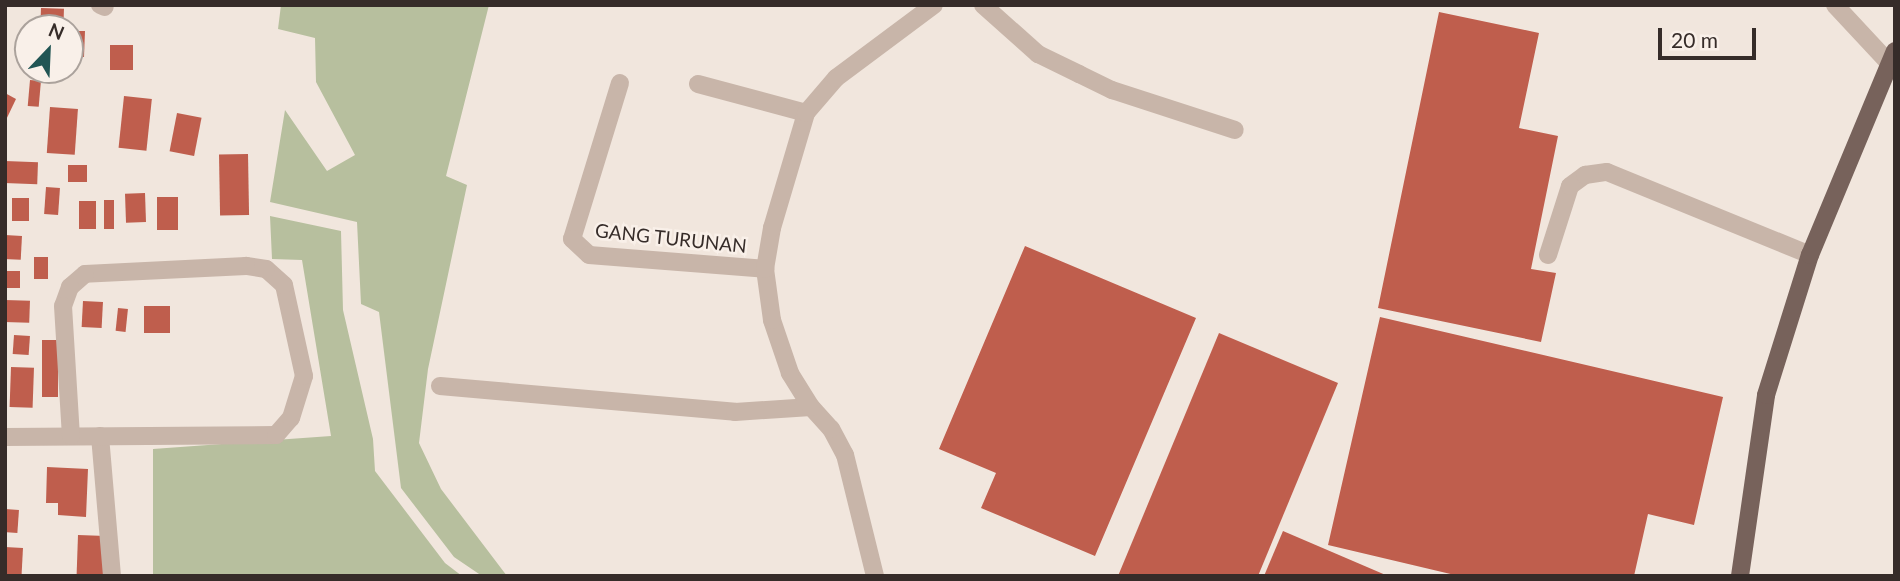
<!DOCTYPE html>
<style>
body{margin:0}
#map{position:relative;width:1900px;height:581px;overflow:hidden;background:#f1e6dd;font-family:Lato,sans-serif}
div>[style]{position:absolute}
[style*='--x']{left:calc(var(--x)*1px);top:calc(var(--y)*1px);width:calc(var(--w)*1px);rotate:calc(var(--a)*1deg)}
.green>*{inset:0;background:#b7bf9e}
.building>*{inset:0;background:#bf5e4d;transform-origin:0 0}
.minor>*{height:18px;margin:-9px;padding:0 9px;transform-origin:9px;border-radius:9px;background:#c8b5a9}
.major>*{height:18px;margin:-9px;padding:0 9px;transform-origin:9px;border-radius:9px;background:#77625b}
span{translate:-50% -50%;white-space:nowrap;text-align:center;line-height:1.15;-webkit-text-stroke:5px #f9f0e9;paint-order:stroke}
.street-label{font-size:19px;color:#362c29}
.frame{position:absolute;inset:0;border:7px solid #362c29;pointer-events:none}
.north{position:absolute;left:14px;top:14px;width:70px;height:70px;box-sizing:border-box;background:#f9f0e9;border:2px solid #aba29c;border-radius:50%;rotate:23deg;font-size:19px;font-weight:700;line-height:28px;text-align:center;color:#362c29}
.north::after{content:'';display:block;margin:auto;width:24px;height:32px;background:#215554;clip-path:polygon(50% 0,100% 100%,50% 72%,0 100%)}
.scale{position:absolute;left:1658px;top:28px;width:98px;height:32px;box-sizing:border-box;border:4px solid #362c29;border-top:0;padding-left:9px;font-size:21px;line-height:24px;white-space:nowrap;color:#362c29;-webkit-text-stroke:5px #f9f0e9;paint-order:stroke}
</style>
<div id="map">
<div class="green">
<div style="clip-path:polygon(281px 5px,489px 5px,446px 176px,467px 185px,428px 369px,419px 443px,441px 489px,507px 576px,482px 576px,454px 557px,401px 488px,379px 312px,361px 304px,357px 222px,270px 202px,285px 110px,327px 171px,355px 155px,316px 82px,315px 38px,278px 29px)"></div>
<div style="clip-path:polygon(270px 216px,341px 231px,343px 310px,373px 439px,375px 471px,445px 563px,462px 576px,153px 576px,153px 449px,331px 436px,302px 260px,272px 259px)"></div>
</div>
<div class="building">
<div style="left:41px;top:8px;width:23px;height:20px;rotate:2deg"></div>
<div style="clip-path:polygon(1439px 12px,1539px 33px,1519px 128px,1558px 136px,1531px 269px,1556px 273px,1541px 342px,1378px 308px)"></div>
<div style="clip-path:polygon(78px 31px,85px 31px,84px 57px,76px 57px)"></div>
<div style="left:110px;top:45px;width:23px;height:25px"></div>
<div style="left:30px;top:80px;width:11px;height:26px;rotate:5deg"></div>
<div style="clip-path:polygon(5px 93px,16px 99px,5px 122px)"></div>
<div style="left:124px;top:96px;width:28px;height:52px;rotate:6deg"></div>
<div style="left:50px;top:107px;width:28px;height:46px;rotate:4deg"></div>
<div style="left:177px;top:113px;width:25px;height:39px;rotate:11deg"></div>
<div style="left:248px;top:154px;width:61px;height:29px;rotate:89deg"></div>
<div style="left:5px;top:161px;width:33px;height:22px;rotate:2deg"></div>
<div style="left:87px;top:165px;width:17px;height:19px;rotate:90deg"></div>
<div style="left:46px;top:187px;width:14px;height:27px;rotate:4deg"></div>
<div style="left:145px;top:193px;width:29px;height:20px;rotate:88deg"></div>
<div style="left:157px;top:197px;width:21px;height:33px"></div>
<div style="left:12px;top:198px;width:17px;height:23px"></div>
<div style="left:104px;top:200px;width:10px;height:29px"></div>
<div style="left:79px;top:201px;width:17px;height:28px"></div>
<div style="left:5px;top:235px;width:17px;height:24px;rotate:3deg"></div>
<div style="clip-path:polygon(1025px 246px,1196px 318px,1095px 556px,981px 508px,996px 473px,939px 449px)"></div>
<div style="left:34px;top:257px;width:14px;height:22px"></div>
<div style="left:5px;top:271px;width:15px;height:17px"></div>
<div style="left:5px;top:300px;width:25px;height:22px;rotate:2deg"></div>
<div style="left:83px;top:301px;width:20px;height:26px;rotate:3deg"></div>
<div style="left:144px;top:306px;width:26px;height:27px"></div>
<div style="left:118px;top:308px;width:10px;height:23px;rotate:6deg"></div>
<div style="clip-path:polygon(1380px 317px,1723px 397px,1694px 525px,1648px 514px,1634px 576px,1459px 576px,1328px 545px)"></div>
<div style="clip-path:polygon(1219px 333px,1338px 383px,1258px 576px,1118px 576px)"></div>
<div style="left:14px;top:335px;width:16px;height:19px;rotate:4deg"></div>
<div style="left:42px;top:340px;width:16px;height:57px"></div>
<div style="left:11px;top:367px;width:23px;height:40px;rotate:2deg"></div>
<div style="clip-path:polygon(47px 467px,88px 469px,86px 517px,58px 515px,58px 503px,46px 503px)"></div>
<div style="left:5px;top:509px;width:14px;height:23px;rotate:4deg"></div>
<div style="clip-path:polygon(1283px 531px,1388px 576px,1264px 576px)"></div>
<div style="left:78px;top:535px;width:28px;height:41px;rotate:2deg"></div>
<div style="left:5px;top:547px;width:18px;height:29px;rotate:3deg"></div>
</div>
<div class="minor">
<div style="--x:100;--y:5;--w:5;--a:22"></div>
<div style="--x:983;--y:5;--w:74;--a:41.7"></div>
<div style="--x:1038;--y:54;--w:46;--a:26"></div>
<div style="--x:1079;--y:74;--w:37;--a:26"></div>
<div style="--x:1112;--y:90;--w:129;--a:18"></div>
<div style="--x:1835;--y:5;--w:79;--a:47"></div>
<div style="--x:620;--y:83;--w:163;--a:107.1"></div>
<div style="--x:572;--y:239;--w:23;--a:43"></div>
<div style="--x:589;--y:255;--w:177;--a:4.5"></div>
<div style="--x:698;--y:84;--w:112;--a:15"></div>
<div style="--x:1548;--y:255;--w:72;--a:-72.3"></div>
<div style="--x:1570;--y:186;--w:19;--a:-36"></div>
<div style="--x:1585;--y:175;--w:22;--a:-8"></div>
<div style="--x:1607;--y:172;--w:219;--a:22.2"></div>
<div style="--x:440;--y:386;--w:296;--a:5"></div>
<div style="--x:735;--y:412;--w:76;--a:-3.8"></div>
<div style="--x:100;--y:436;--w:141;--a:85.1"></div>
<div style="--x:5;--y:437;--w:271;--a:-0.4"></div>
<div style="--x:276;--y:435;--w:23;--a:-49"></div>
<div style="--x:291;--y:418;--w:44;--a:-72.8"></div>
<div style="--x:304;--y:376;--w:93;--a:-102.4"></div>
<div style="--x:284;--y:285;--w:24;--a:-138"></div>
<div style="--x:266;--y:269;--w:20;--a:-171"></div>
<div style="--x:246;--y:266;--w:161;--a:177.2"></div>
<div style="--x:85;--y:274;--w:20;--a:139"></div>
<div style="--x:70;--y:287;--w:20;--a:110"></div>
<div style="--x:63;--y:306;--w:130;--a:86.5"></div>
<div style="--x:875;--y:576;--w:125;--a:-103.9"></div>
<div style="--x:845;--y:455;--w:30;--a:-118"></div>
<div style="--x:831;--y:429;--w:30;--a:-132"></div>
<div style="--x:811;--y:407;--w:40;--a:-122"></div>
<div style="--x:790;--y:373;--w:56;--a:-108.8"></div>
<div style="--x:772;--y:320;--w:51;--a:-97.8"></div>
<div style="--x:765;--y:269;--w:42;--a:-80.3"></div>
<div style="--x:772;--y:228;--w:120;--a:-73.5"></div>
<div style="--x:806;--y:113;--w:46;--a:-49.4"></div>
<div style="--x:836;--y:78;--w:122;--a:-36.7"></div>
</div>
<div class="major">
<div style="--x:1740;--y:576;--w:183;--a:-81.8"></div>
<div style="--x:1766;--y:395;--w:147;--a:-72.6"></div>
<div style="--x:1810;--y:255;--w:221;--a:-67.4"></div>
</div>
<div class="street-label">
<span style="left:671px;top:238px;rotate:6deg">GANG TURUNAN</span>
</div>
<div class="frame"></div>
<div class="north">N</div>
<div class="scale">20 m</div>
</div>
